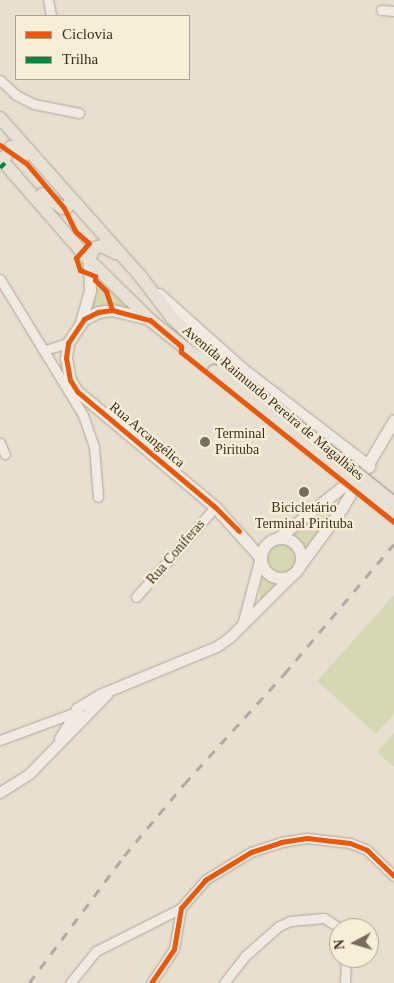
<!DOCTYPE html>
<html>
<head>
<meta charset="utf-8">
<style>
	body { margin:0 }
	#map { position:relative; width:394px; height:983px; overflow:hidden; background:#e7e0d1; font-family:"Times New Roman",serif }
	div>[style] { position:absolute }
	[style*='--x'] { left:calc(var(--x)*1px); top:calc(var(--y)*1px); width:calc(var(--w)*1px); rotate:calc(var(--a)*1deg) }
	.green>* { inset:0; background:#d6d7b3 }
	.round { border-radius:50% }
	.roads { filter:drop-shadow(0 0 1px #ada599) drop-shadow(0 0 1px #ada599) }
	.minor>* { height:9px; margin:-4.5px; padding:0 4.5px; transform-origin:4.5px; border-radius:4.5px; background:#efebe3 }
	.tertiary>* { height:10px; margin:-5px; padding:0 5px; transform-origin:5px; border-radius:5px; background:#efebe3 }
	.secondary>* { height:11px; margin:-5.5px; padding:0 5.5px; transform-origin:5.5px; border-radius:5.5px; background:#efebe3 }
	.secondary>.ring { margin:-5.5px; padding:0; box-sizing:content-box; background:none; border:11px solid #efebe3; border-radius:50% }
	.primary>* { height:12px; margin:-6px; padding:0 6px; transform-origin:6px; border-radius:6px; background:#e6e1d4 }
	.rail>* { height:2.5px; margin-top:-1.25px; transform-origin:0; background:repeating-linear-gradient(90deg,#afaaa2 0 9px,transparent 0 18px) }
	.bridges { filter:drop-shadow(0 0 1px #928b80) drop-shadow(0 0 1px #928b80) }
	.primary-bridge>* { height:12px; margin:-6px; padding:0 6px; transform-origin:6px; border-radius:6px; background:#e6e1d4 }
	.quiet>* { height:4px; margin-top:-2px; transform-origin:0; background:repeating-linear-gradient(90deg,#00873e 0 8px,transparent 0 12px) }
	.cycleway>* { height:5px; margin:-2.5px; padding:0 2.5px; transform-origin:2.5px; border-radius:2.5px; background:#e8590c }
	.dots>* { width:14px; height:14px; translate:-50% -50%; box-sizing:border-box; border:2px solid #f7eed8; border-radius:50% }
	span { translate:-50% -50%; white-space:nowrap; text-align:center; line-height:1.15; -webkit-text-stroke:4.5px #f7eed8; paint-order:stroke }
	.street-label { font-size:14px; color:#3d2e20 }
	.poi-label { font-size:14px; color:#3d2e20 }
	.left { translate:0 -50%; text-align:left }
	.legend { position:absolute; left:15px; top:15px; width:175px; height:65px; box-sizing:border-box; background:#f7eed8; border:1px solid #ada18e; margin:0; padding:6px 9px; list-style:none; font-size:15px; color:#3d2e20 }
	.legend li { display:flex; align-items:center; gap:10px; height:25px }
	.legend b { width:25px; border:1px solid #ada18e }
	.north { position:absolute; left:329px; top:918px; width:50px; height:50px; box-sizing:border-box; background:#f7eed8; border:1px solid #ada18e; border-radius:50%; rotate:264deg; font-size:14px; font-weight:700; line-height:20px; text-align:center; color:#3d2e20 }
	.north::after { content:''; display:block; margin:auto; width:18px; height:22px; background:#786c5e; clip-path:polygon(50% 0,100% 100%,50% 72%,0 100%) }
</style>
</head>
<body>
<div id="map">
	<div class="green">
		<div style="clip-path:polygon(93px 273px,139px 312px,89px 313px)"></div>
		<div style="clip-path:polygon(333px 512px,302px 556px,298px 544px,288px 534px,311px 518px)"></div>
		<div class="round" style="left:264px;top:542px;width:32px;height:32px"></div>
		<div style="clip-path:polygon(260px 567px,273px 579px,286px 579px,260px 600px)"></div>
		<div style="clip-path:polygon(394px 595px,394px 714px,376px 734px,317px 681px)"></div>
		<div style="clip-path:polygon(394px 733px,394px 767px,377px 752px)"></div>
	</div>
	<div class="roads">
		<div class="minor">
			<div style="--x:48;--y:0;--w:16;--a:79"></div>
			<div style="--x:381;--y:10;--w:13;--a:4"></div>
			<div style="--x:0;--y:80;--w:22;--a:43"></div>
			<div style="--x:16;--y:95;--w:20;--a:27"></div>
			<div style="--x:34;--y:104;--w:46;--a:11.3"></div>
			<div style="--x:0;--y:279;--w:159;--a:58.6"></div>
			<div style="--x:83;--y:415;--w:34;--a:71"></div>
			<div style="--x:94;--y:447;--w:50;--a:85.4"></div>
			<div style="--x:45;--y:350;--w:24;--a:-17"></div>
			<div style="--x:0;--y:443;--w:12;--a:66"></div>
			<div style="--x:136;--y:597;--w:120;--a:-48.7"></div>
			<div style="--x:0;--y:740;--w:81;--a:-20.2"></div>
			<div style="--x:70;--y:983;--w:41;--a:-50.9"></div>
			<div style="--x:96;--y:951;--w:95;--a:-26.8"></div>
			<div style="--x:151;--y:983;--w:41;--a:-55.9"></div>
			<div style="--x:174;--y:949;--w:42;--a:-80.3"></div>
			<div style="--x:181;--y:908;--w:37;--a:-49"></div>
			<div style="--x:205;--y:880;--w:54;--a:-31.3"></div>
			<div style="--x:251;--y:852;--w:32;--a:-18"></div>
			<div style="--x:281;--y:842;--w:26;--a:-9"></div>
			<div style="--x:307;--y:838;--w:43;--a:6.6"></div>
			<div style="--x:350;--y:843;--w:18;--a:22"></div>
			<div style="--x:367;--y:850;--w:37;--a:44"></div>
			<div style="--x:224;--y:983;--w:34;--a:-52"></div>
			<div style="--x:245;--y:956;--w:45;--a:-41.4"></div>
			<div style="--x:279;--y:926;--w:12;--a:-24"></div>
			<div style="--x:290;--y:921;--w:34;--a:-5"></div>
			<div style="--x:324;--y:918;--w:19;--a:32"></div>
			<div style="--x:345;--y:983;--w:25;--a:-88"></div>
		</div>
		<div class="tertiary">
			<div style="--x:243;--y:625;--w:66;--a:-75.1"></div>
			<div style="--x:84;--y:717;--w:7;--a:-164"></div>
			<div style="--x:77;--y:715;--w:6;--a:-90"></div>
			<div style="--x:77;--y:709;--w:27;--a:-31"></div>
			<div style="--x:100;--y:695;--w:126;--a:-22.3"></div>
			<div style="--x:217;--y:647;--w:16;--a:-35"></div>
			<div style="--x:230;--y:638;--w:92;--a:-45"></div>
			<div style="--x:60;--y:739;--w:31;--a:-58"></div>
			<div style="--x:0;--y:793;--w:34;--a:-32"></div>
			<div style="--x:29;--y:775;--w:112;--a:-45.7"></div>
		</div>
		<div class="secondary">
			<div style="--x:159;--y:294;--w:114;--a:41.8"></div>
			<div style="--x:244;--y:370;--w:158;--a:37.5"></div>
			<div style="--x:149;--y:319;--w:38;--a:-166"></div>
			<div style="--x:112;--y:310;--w:14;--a:172"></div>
			<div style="--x:98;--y:312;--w:16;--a:153"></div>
			<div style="--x:84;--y:319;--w:29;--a:124"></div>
			<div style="--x:68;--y:343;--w:15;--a:98"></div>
			<div style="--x:66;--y:358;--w:22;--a:80"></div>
			<div style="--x:70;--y:380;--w:13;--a:58"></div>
			<div style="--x:77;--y:391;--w:180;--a:40"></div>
			<div style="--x:215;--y:507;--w:67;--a:48"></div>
			<div style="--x:81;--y:322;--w:32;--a:-74"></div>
			<div style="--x:90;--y:291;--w:31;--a:-92"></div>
			<div class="ring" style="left:261px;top:538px;width:29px;height:29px"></div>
			<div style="--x:278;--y:538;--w:100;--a:-38.5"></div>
			<div style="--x:298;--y:568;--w:74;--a:-53.7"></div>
			<div style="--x:342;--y:508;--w:102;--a:-59.4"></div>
		</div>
		<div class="primary">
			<div style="--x:0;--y:118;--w:213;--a:48.4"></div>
			<div style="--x:141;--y:277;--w:53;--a:52.7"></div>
			<div style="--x:173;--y:319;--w:69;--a:43.2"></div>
			<div style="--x:0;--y:158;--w:135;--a:48.9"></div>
			<div style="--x:89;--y:260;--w:86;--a:44.5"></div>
			<div style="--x:150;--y:320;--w:82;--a:38.6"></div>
			<div style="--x:3;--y:161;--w:16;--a:-60"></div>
			<div style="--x:11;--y:147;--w:6;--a:0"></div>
			<div style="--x:17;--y:147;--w:12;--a:35"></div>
			<div style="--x:43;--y:194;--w:24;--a:36"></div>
			<div style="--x:62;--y:208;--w:5;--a:-11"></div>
			<div style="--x:67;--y:207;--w:7;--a:-56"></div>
			<div style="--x:89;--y:260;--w:13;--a:-67"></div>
			<div style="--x:94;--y:248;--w:8;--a:-14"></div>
			<div style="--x:102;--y:246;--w:15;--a:28"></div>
		</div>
	</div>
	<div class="rail">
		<div style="--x:29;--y:983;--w:159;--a:-53.2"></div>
		<div style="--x:124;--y:856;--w:94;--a:-50.2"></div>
		<div style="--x:184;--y:784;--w:149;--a:-47.7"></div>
		<div style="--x:284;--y:674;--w:170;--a:-49.8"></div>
	</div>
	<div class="bridges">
		<div class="primary-bridge">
			<div style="--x:223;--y:366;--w:219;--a:38.7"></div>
			<div style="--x:214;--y:371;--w:231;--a:38.9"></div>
		</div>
	</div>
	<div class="quiet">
		<div style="--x:0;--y:168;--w:7;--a:-45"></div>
	</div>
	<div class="cycleway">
		<div style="--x:0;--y:145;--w:33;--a:35"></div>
		<div style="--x:27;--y:164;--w:57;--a:49.9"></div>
		<div style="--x:64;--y:208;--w:25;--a:64"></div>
		<div style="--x:75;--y:231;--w:18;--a:41"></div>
		<div style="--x:89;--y:243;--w:20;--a:131"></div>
		<div style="--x:76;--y:258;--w:13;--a:72"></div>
		<div style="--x:80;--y:270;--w:16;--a:22"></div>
		<div style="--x:95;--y:276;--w:4;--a:90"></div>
		<div style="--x:95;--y:280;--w:16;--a:45"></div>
		<div style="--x:106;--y:291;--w:20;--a:72"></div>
		<div style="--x:239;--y:531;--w:34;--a:-135"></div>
		<div style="--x:215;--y:507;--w:180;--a:-140"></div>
		<div style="--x:77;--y:391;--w:13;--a:-122"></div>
		<div style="--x:70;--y:380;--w:22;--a:-100"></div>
		<div style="--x:66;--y:358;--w:15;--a:-82"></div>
		<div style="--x:68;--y:343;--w:29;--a:-56"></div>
		<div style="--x:84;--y:319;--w:16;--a:-27"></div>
		<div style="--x:98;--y:312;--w:14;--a:-8"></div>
		<div style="--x:112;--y:310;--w:39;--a:15"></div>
		<div style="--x:150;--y:320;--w:40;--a:40"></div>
		<div style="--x:181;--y:346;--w:6;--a:90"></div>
		<div style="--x:181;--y:352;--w:273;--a:38.6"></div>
		<div style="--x:151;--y:983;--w:41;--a:-55.9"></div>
		<div style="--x:174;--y:949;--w:42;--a:-80.3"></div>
		<div style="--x:181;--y:908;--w:37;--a:-49"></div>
		<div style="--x:205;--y:880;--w:54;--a:-31.3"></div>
		<div style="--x:251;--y:852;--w:32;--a:-18"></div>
		<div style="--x:281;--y:842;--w:26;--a:-9"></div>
		<div style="--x:307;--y:838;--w:43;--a:6.6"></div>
		<div style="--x:350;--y:843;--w:18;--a:22"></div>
		<div style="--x:367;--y:850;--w:37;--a:44"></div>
	</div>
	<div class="dots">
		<div style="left:205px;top:442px;background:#786c5e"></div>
		<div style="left:304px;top:492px;background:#786c5e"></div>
	</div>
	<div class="street-label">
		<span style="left:273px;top:403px;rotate:40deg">Avenida Raimundo Pereira de Magalhães</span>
		<span style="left:147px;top:435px;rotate:40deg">Rua Arcangélica</span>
		<span style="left:176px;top:552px;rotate:-49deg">Rua Coníferas</span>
	</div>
	<div class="poi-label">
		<span class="left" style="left:215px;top:442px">Terminal<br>Pirituba</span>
		<span style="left:304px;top:516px">Bicicletário<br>Terminal Pirituba</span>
	</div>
	<ul class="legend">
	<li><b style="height:6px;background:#e8590c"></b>Ciclovia</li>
	<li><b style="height:6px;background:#00873e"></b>Trilha</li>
	</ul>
	<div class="north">N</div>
</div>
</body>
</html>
